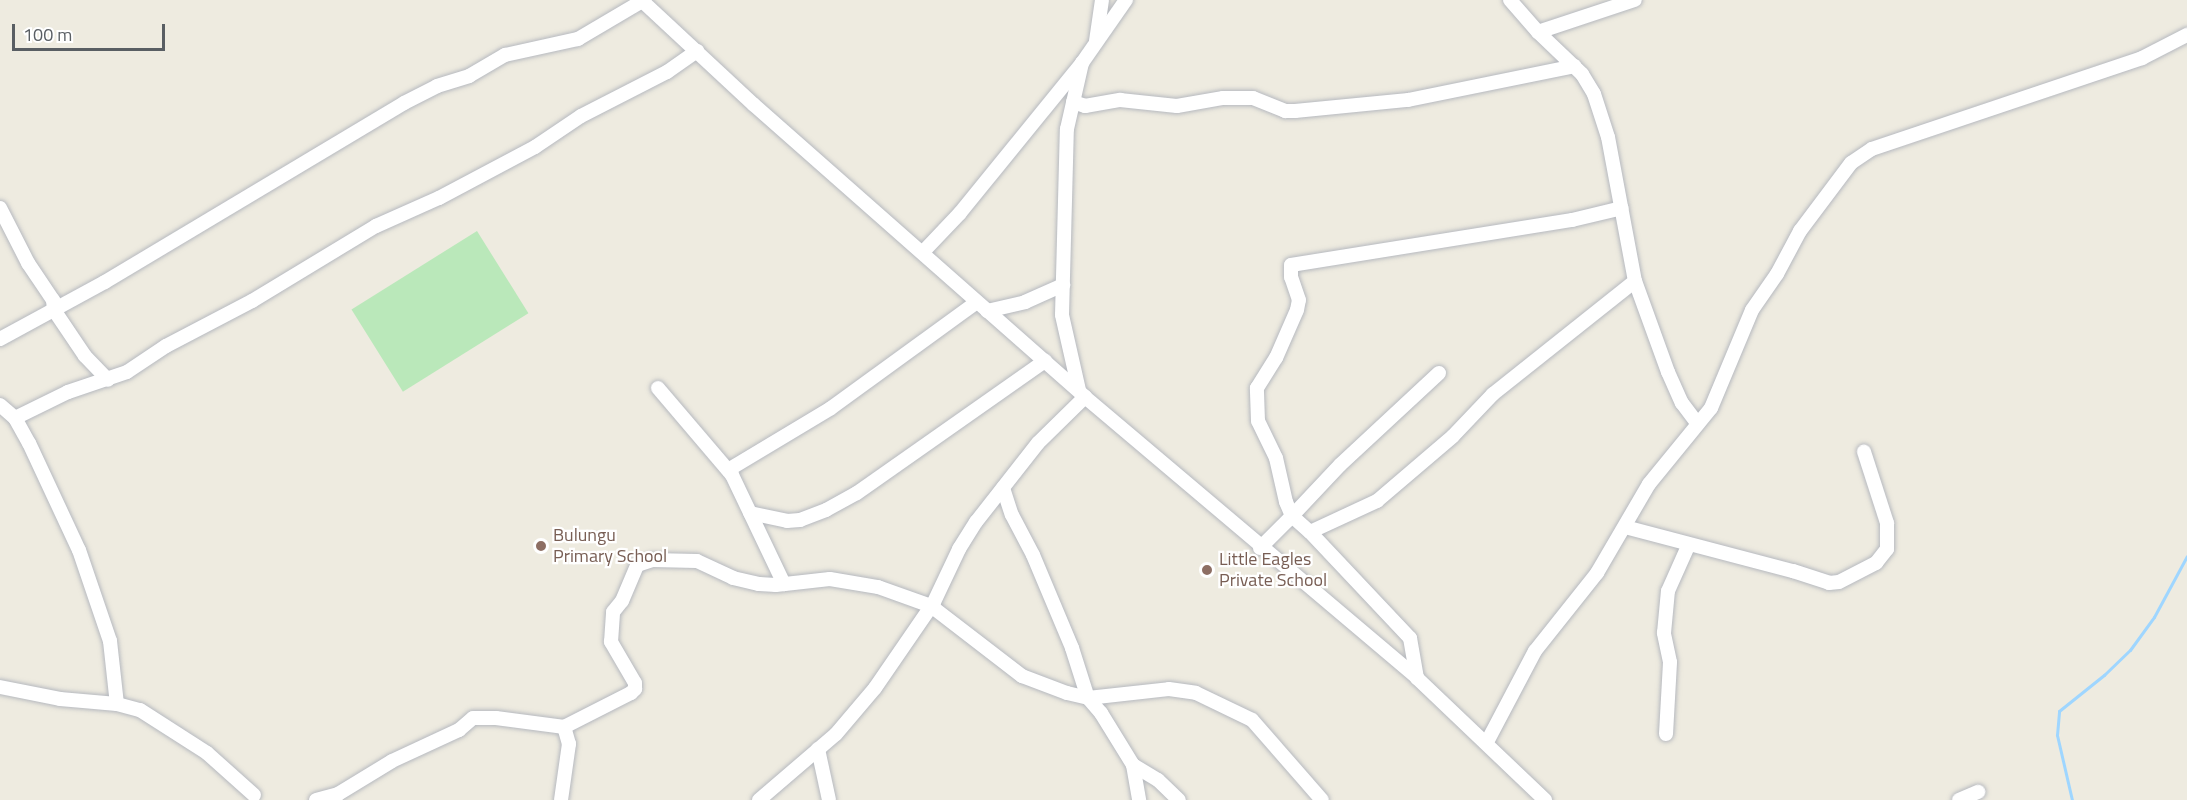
<!DOCTYPE html>
<html>
<head>
<meta charset="utf-8">
<style>
	body { margin:0 }
	#map { position:relative; width:2187px; height:800px; overflow:hidden; background:#eeebe0; font-family:"Titillium Web",sans-serif }
	div>[style] { position:absolute }
	[style*='--x'] { left:calc(var(--x)*1px); top:calc(var(--y)*1px); width:calc(var(--w)*1px); rotate:calc(var(--a)*1deg) }
	.green>* { inset:0; background:#bae8ba; transform-origin:0 0 }
	.stream>* { height:3px; margin:-1.5px; padding:0 1.5px; transform-origin:1.5px; border-radius:1.5px; background:#9fd6ff }
	.roads { filter:drop-shadow(0 0 2px #b6b9bf) drop-shadow(0 0 2px #b6b9bf) }
	.minor>* { height:14px; margin:-7px; padding:0 7px; transform-origin:7px; border-radius:7px; background:#fff }
	.dots>* { width:16px; height:16px; translate:-50% -50%; box-sizing:border-box; border:3px solid #fff; border-radius:50% }
	span { translate:-50% -50%; white-space:nowrap; text-align:center; line-height:1.15; -webkit-text-stroke:4.5px #fff; paint-order:stroke }
	.education-label { font-size:18px; color:#785e54 }
	.left { translate:0 -50%; text-align:left }
	.scale { position:absolute; left:12px; top:24px; width:153px; height:27px; box-sizing:border-box; border:3px solid #595e63; border-top:0; padding-left:8px; font-size:18px; line-height:21px; white-space:nowrap; color:#595e63; -webkit-text-stroke:4px #fff; paint-order:stroke }
</style>
</head>
<body>
<div id="map">
	<div class="green">
		<div style="left:477px;top:231px;width:97px;height:148px;rotate:58deg"></div>
	</div>
	<div class="stream">
		<div style="--x:2072;--y:800;--w:67;--a:-103"></div>
		<div style="--x:2057;--y:735;--w:24;--a:-85"></div>
		<div style="--x:2059;--y:711;--w:58;--a:-38.7"></div>
		<div style="--x:2104;--y:675;--w:36;--a:-44"></div>
		<div style="--x:2130;--y:650;--w:41;--a:-54"></div>
		<div style="--x:2154;--y:617;--w:69;--a:-61.6"></div>
	</div>
	<div class="roads">
		<div class="minor">
			<div style="--x:641;--y:0;--w:153;--a:42.9"></div>
			<div style="--x:753;--y:104;--w:443;--a:41.4"></div>
			<div style="--x:1085;--y:397;--w:435;--a:40.2"></div>
			<div style="--x:1417;--y:678;--w:177;--a:43.6"></div>
			<div style="--x:1510;--y:0;--w:43;--a:48.8"></div>
			<div style="--x:1538;--y:32;--w:61;--a:43.7"></div>
			<div style="--x:1582;--y:74;--w:23;--a:59"></div>
			<div style="--x:1594;--y:94;--w:45;--a:72"></div>
			<div style="--x:1608;--y:137;--w:147;--a:79.4"></div>
			<div style="--x:1635;--y:281;--w:97;--a:70.1"></div>
			<div style="--x:1668;--y:372;--w:34;--a:66"></div>
			<div style="--x:1682;--y:403;--w:25;--a:53"></div>
			<div style="--x:1538;--y:32;--w:102;--a:-18.3"></div>
			<div style="--x:1096;--y:41;--w:41;--a:-81.7"></div>
			<div style="--x:1073;--y:102;--w:13;--a:18"></div>
			<div style="--x:1085;--y:106;--w:36;--a:-10"></div>
			<div style="--x:1120;--y:100;--w:57;--a:6"></div>
			<div style="--x:1177;--y:106;--w:47;--a:-9.9"></div>
			<div style="--x:1223;--y:98;--w:30;--a:0"></div>
			<div style="--x:1253;--y:98;--w:35;--a:22"></div>
			<div style="--x:1285;--y:111;--w:10;--a:0"></div>
			<div style="--x:1295;--y:111;--w:114;--a:-5.6"></div>
			<div style="--x:1408;--y:100;--w:170;--a:-11.5"></div>
			<div style="--x:0;--y:208;--w:62;--a:63"></div>
			<div style="--x:28;--y:263;--w:45;--a:56"></div>
			<div style="--x:53;--y:300;--w:10;--a:84"></div>
			<div style="--x:54;--y:310;--w:55;--a:56"></div>
			<div style="--x:85;--y:356;--w:33;--a:46"></div>
			<div style="--x:923;--y:252;--w:54;--a:-46.5"></div>
			<div style="--x:960;--y:213;--w:193;--a:-50.9"></div>
			<div style="--x:1082;--y:63;--w:77;--a:-55.1"></div>
			<div style="--x:987;--y:311;--w:39;--a:-13"></div>
			<div style="--x:1025;--y:302;--w:42;--a:-24.1"></div>
			<div style="--x:0;--y:339;--w:119;--a:-28.5"></div>
			<div style="--x:105;--y:282;--w:348;--a:-30.9"></div>
			<div style="--x:404;--y:103;--w:37;--a:-27"></div>
			<div style="--x:437;--y:86;--w:34;--a:-17"></div>
			<div style="--x:469;--y:76;--w:42;--a:-30.3"></div>
			<div style="--x:505;--y:55;--w:75;--a:-12.4"></div>
			<div style="--x:578;--y:39;--w:77;--a:-30.6"></div>
			<div style="--x:1439;--y:373;--w:135;--a:137.1"></div>
			<div style="--x:1340;--y:465;--w:70;--a:133.3"></div>
			<div style="--x:1292;--y:516;--w:15;--a:-113"></div>
			<div style="--x:1286;--y:502;--w:45;--a:-102.8"></div>
			<div style="--x:1276;--y:458;--w:41;--a:-115.9"></div>
			<div style="--x:1258;--y:421;--w:33;--a:-92"></div>
			<div style="--x:1257;--y:388;--w:36;--a:-58"></div>
			<div style="--x:1276;--y:358;--w:52;--a:-66.4"></div>
			<div style="--x:1297;--y:310;--w:10;--a:-79"></div>
			<div style="--x:1299;--y:300;--w:24;--a:-109"></div>
			<div style="--x:1291;--y:277;--w:12;--a:-90"></div>
			<div style="--x:1291;--y:265;--w:285;--a:-9.1"></div>
			<div style="--x:1572;--y:220;--w:51;--a:-13.5"></div>
			<div style="--x:658;--y:388;--w:114;--a:49.6"></div>
			<div style="--x:732;--y:475;--w:121;--a:64.5"></div>
			<div style="--x:1079;--y:390;--w:77;--a:-102.8"></div>
			<div style="--x:1062;--y:315;--w:186;--a:-88.5"></div>
			<div style="--x:1067;--y:129;--w:68;--a:-77.2"></div>
			<div style="--x:0;--y:405;--w:20;--a:41"></div>
			<div style="--x:15;--y:418;--w:29;--a:61"></div>
			<div style="--x:29;--y:443;--w:118;--a:65"></div>
			<div style="--x:79;--y:550;--w:96;--a:71.2"></div>
			<div style="--x:110;--y:641;--w:63;--a:83.7"></div>
			<div style="--x:15;--y:418;--w:59;--a:-26.1"></div>
			<div style="--x:68;--y:392;--w:62;--a:-18.7"></div>
			<div style="--x:127;--y:372;--w:47;--a:-33.7"></div>
			<div style="--x:166;--y:346;--w:97;--a:-27.6"></div>
			<div style="--x:252;--y:301;--w:145;--a:-31.2"></div>
			<div style="--x:376;--y:226;--w:69;--a:-24"></div>
			<div style="--x:439;--y:198;--w:109;--a:-28"></div>
			<div style="--x:535;--y:147;--w:55;--a:-34"></div>
			<div style="--x:581;--y:116;--w:97;--a:-27.1"></div>
			<div style="--x:667;--y:72;--w:37;--a:-35"></div>
			<div style="--x:728;--y:470;--w:120;--a:-31"></div>
			<div style="--x:831;--y:408;--w:180;--a:-36"></div>
			<div style="--x:1003;--y:488;--w:28;--a:72"></div>
			<div style="--x:1012;--y:515;--w:45;--a:62.3"></div>
			<div style="--x:1033;--y:555;--w:101;--a:67.2"></div>
			<div style="--x:1072;--y:648;--w:52;--a:72.3"></div>
			<div style="--x:1088;--y:698;--w:20;--a:49"></div>
			<div style="--x:1101;--y:713;--w:61;--a:58.4"></div>
			<div style="--x:1133;--y:765;--w:36;--a:80"></div>
			<div style="--x:750;--y:513;--w:38;--a:12"></div>
			<div style="--x:787;--y:521;--w:13;--a:-4"></div>
			<div style="--x:800;--y:520;--w:28;--a:-21"></div>
			<div style="--x:826;--y:510;--w:35;--a:-29"></div>
			<div style="--x:857;--y:493;--w:230;--a:-35.1"></div>
			<div style="--x:1625;--y:527;--w:174;--a:14.7"></div>
			<div style="--x:1793;--y:571;--w:38;--a:18"></div>
			<div style="--x:1829;--y:583;--w:10;--a:-6"></div>
			<div style="--x:1839;--y:582;--w:42;--a:-27.2"></div>
			<div style="--x:1876;--y:563;--w:18;--a:-52"></div>
			<div style="--x:1887;--y:549;--w:26;--a:-90"></div>
			<div style="--x:1887;--y:523;--w:75;--a:-107.9"></div>
			<div style="--x:1310;--y:532;--w:146;--a:46.7"></div>
			<div style="--x:1410;--y:638;--w:41;--a:80.1"></div>
			<div style="--x:1260;--y:548;--w:45;--a:-45"></div>
			<div style="--x:1292;--y:516;--w:24;--a:42"></div>
			<div style="--x:1310;--y:532;--w:74;--a:-24.8"></div>
			<div style="--x:1377;--y:501;--w:100;--a:-40.5"></div>
			<div style="--x:1453;--y:436;--w:58;--a:-46.4"></div>
			<div style="--x:1493;--y:394;--w:181;--a:-38.5"></div>
			<div style="--x:0;--y:687;--w:61;--a:11.3"></div>
			<div style="--x:60;--y:699;--w:57;--a:5"></div>
			<div style="--x:117;--y:704;--w:24;--a:15"></div>
			<div style="--x:140;--y:710;--w:80;--a:32.7"></div>
			<div style="--x:207;--y:753;--w:63;--a:41.8"></div>
			<div style="--x:1666;--y:734;--w:72;--a:-86.8"></div>
			<div style="--x:1670;--y:662;--w:30;--a:-102"></div>
			<div style="--x:1664;--y:633;--w:42;--a:-84.6"></div>
			<div style="--x:1668;--y:591;--w:51;--a:-65.9"></div>
			<div style="--x:1487;--y:742;--w:103;--a:-62.2"></div>
			<div style="--x:1535;--y:651;--w:100;--a:-51.5"></div>
			<div style="--x:1597;--y:573;--w:103;--a:-59.7"></div>
			<div style="--x:1649;--y:484;--w:98;--a:-50.8"></div>
			<div style="--x:1711;--y:408;--w:106;--a:-67.3"></div>
			<div style="--x:1752;--y:310;--w:44;--a:-55.2"></div>
			<div style="--x:1777;--y:274;--w:49;--a:-61.9"></div>
			<div style="--x:1800;--y:231;--w:85;--a:-53.1"></div>
			<div style="--x:1851;--y:163;--w:25;--a:-34"></div>
			<div style="--x:1872;--y:149;--w:285;--a:-18.6"></div>
			<div style="--x:2142;--y:58;--w:51;--a:-27.1"></div>
			<div style="--x:818;--y:749;--w:52;--a:77.8"></div>
			<div style="--x:1133;--y:765;--w:29;--a:31"></div>
			<div style="--x:1158;--y:780;--w:29;--a:44"></div>
			<div style="--x:316;--y:800;--w:23;--a:-15"></div>
			<div style="--x:338;--y:794;--w:63;--a:-31.4"></div>
			<div style="--x:392;--y:761;--w:74;--a:-24.8"></div>
			<div style="--x:459;--y:730;--w:18;--a:-41"></div>
			<div style="--x:473;--y:718;--w:23;--a:0"></div>
			<div style="--x:496;--y:718;--w:69;--a:7.5"></div>
			<div style="--x:564;--y:727;--w:75;--a:-26.9"></div>
			<div style="--x:631;--y:693;--w:6;--a:-45"></div>
			<div style="--x:635;--y:689;--w:6;--a:-90"></div>
			<div style="--x:635;--y:683;--w:48;--a:-120.3"></div>
			<div style="--x:611;--y:642;--w:30;--a:-86"></div>
			<div style="--x:613;--y:612;--w:14;--a:-51"></div>
			<div style="--x:622;--y:601;--w:39;--a:-67"></div>
			<div style="--x:637;--y:565;--w:16;--a:-18"></div>
			<div style="--x:652;--y:560;--w:45;--a:1.3"></div>
			<div style="--x:697;--y:561;--w:40;--a:25"></div>
			<div style="--x:733;--y:578;--w:27;--a:13"></div>
			<div style="--x:759;--y:584;--w:17;--a:3"></div>
			<div style="--x:776;--y:585;--w:54;--a:-6.3"></div>
			<div style="--x:830;--y:579;--w:49;--a:9.5"></div>
			<div style="--x:878;--y:587;--w:56;--a:19.7"></div>
			<div style="--x:931;--y:606;--w:115;--a:37.6"></div>
			<div style="--x:1022;--y:676;--w:48;--a:20.7"></div>
			<div style="--x:1067;--y:693;--w:22;--a:13"></div>
			<div style="--x:1088;--y:698;--w:81;--a:-6.3"></div>
			<div style="--x:1169;--y:689;--w:27;--a:8"></div>
			<div style="--x:1196;--y:693;--w:62;--a:25.7"></div>
			<div style="--x:1252;--y:720;--w:106;--a:48.8"></div>
			<div style="--x:561;--y:800;--w:57;--a:-81.9"></div>
			<div style="--x:569;--y:744;--w:18;--a:-106"></div>
			<div style="--x:759;--y:800;--w:101;--a:-40.6"></div>
			<div style="--x:836;--y:734;--w:60;--a:-49.7"></div>
			<div style="--x:875;--y:688;--w:104;--a:-55.5"></div>
			<div style="--x:934;--y:602;--w:59;--a:-64.7"></div>
			<div style="--x:959;--y:549;--w:32;--a:-58"></div>
			<div style="--x:976;--y:522;--w:100;--a:-51.9"></div>
			<div style="--x:1038;--y:443;--w:66;--a:-44.4"></div>
			<div style="--x:1959;--y:800;--w:21;--a:-23"></div>
		</div>
	</div>
	<div class="dots">
		<div style="left:541px;top:546px;background:#8d6e63"></div>
		<div style="left:1207px;top:570px;background:#8d6e63"></div>
	</div>
	<div class="education-label">
		<span class="left" style="left:553px;top:546px">Bulungu<br>Primary School</span>
		<span class="left" style="left:1219px;top:570px">Little Eagles<br>Private School</span>
	</div>
	<div class="scale">100 m</div>
</div>
</body>
</html>
